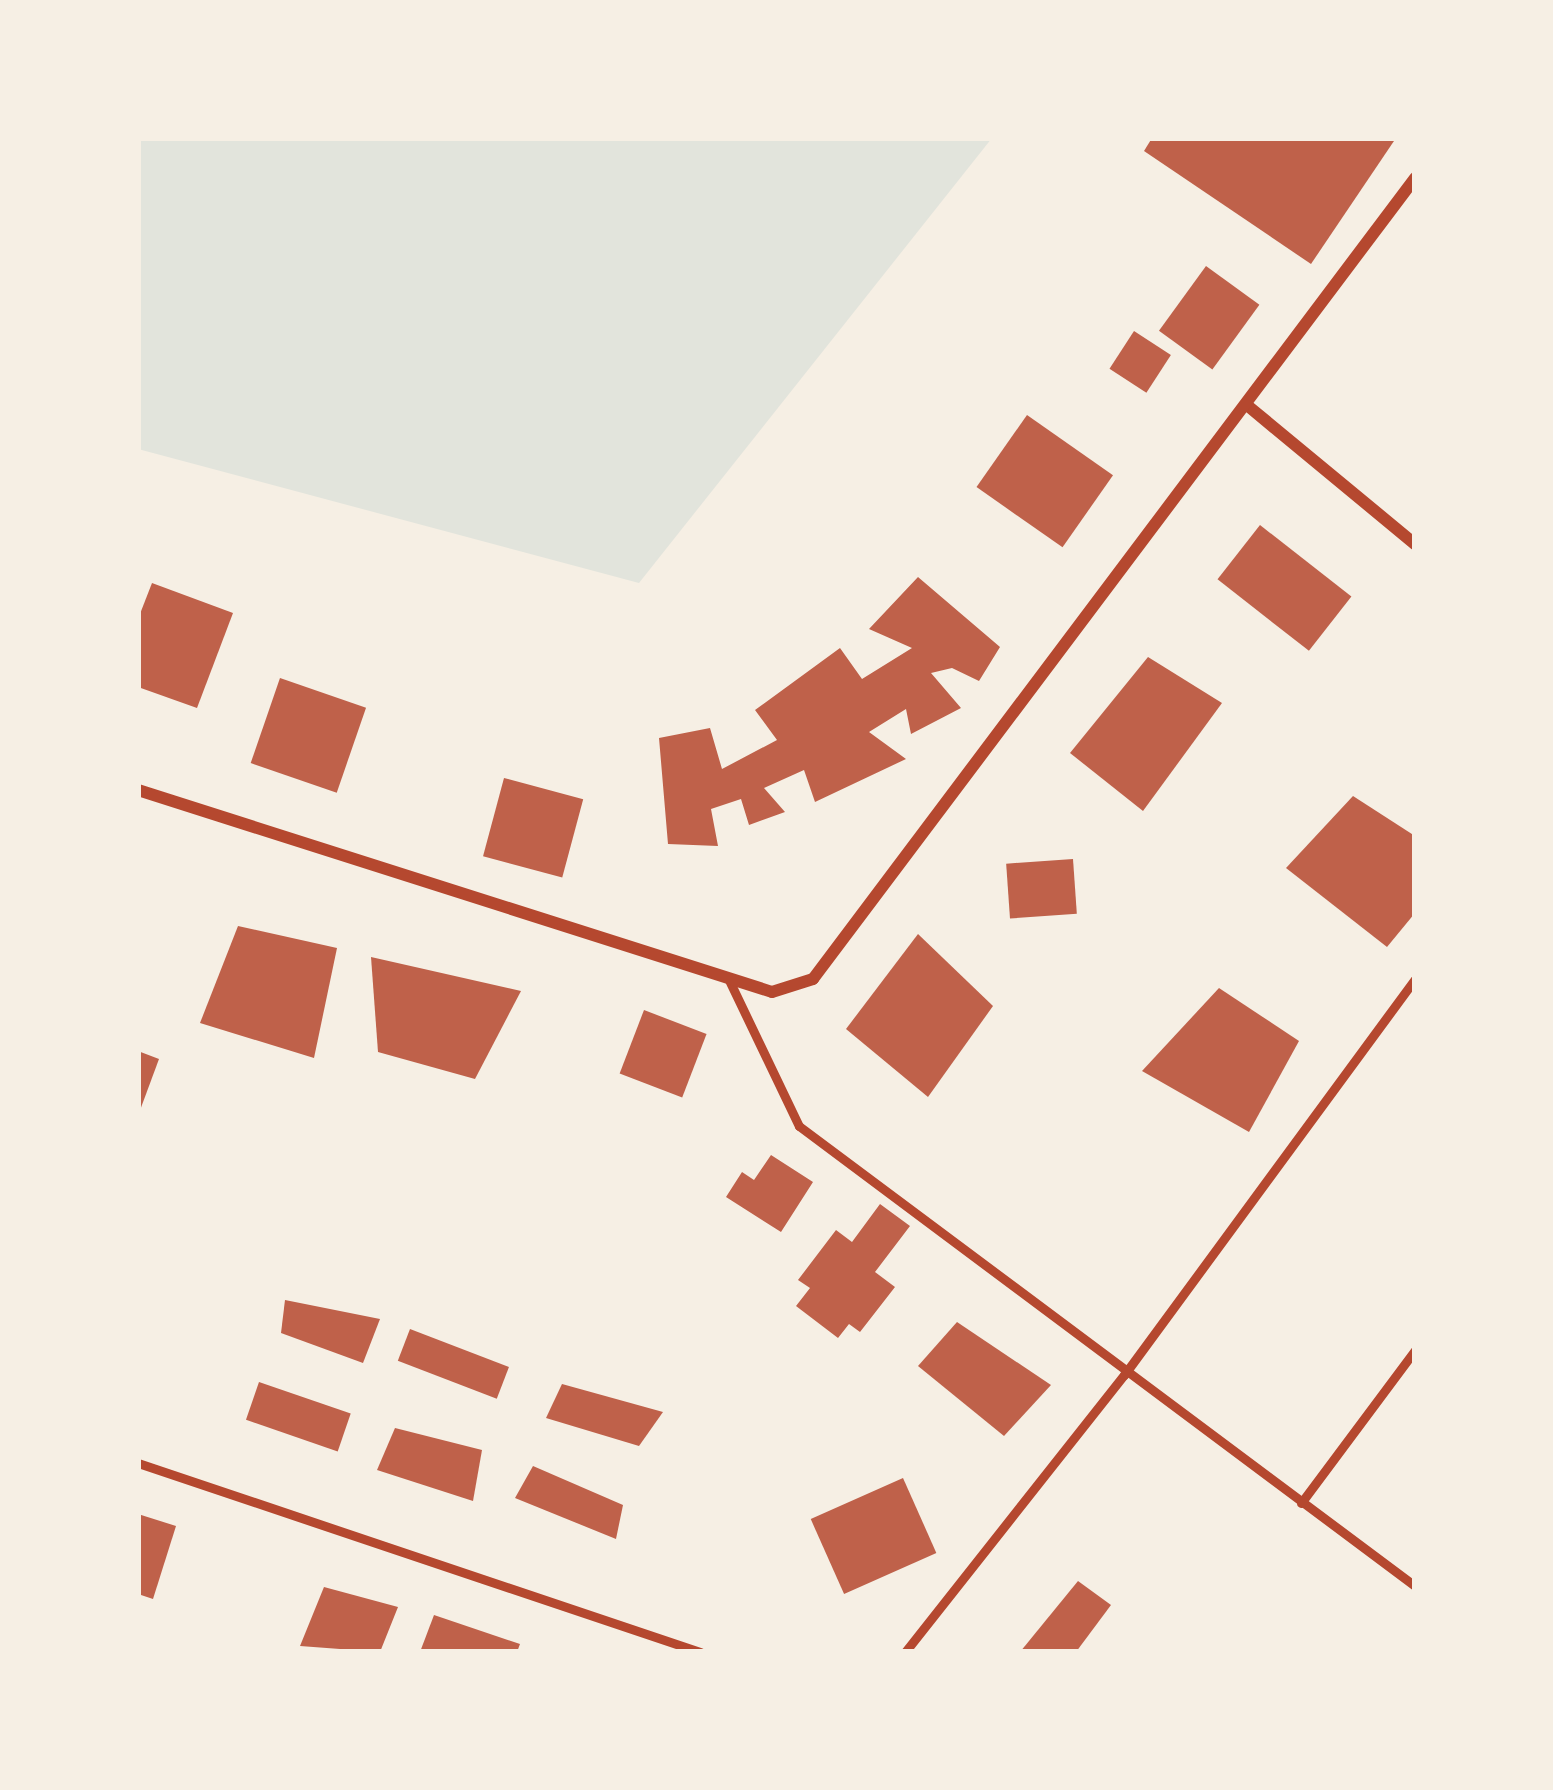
<!DOCTYPE html>
<html>
<head>
<meta charset="utf-8">
<style>
	body { margin:0 }
	#map { position:relative; width:1553px; height:1790px; overflow:hidden; background:#f6efe4; font-family:Roboto,sans-serif }
	div>[style] { position:absolute }
	[style*='--x'] { left:calc(var(--x)*1px); top:calc(var(--y)*1px); width:calc(var(--w)*1px); rotate:calc(var(--a)*1deg) }
	.green>* { inset:0; background:#e2e4dc }
	.building>* { inset:0; background:#bf614a; transform-origin:0 0 }
	.service>* { height:9px; margin:-4.5px; padding:0 4.5px; transform-origin:4.5px; border-radius:4.5px; background:#b5482f }
	.minor>* { height:12px; margin:-6px; padding:0 6px; transform-origin:6px; border-radius:6px; background:#b5482f }
	span { translate:-50% -50%; white-space:nowrap; text-align:center; line-height:1.15; -webkit-text-stroke:9px #f6efe4; paint-order:stroke }
	.frame { position:absolute; inset:0; border:141px solid #f6efe4; pointer-events:none }
</style>
</head>
<body>
<div id="map">
	<div class="green">
		<div style="clip-path:polygon(138px 138px,992px 138px,639px 583px,138px 449px)"></div>
	</div>
	<div class="building">
		<div style="clip-path:polygon(1152px 138px,1396px 138px,1311px 264px,1144px 151px)"></div>
		<div style="left:1206px;top:266px;width:66px;height:80px;rotate:36deg"></div>
		<div style="left:1134px;top:331px;width:44px;height:45px;rotate:33deg"></div>
		<div style="left:1027px;top:415px;width:105px;height:88px;rotate:35deg"></div>
		<div style="left:1260px;top:525px;width:116px;height:69px;rotate:38deg"></div>
		<div style="clip-path:polygon(918px 577px,1000px 647px,979px 681px,952px 668px,931px 673px,961px 708px,911px 734px,906px 709px,869px 732px,906px 759px,815px 802px,804px 770px,764px 788px,785px 812px,749px 825px,741px 799px,711px 809px,718px 846px,668px 844px,659px 738px,710px 728px,722px 769px,777px 740px,755px 710px,840px 648px,862px 679px,912px 648px,869px 629px)"></div>
		<div style="clip-path:polygon(152px 583px,233px 613px,197px 708px,138px 687px,138px 619px)"></div>
		<div style="clip-path:polygon(1148px 657px,1222px 703px,1143px 811px,1070px 753px)"></div>
		<div style="left:280px;top:678px;width:91px;height:90px;rotate:19deg"></div>
		<div style="left:504px;top:778px;width:82px;height:81px;rotate:15deg"></div>
		<div style="clip-path:polygon(1353px 796px,1415px 836px,1415px 913px,1387px 947px,1286px 868px)"></div>
		<div style="left:1073px;top:859px;width:55px;height:67px;rotate:86deg"></div>
		<div style="clip-path:polygon(238px 926px,337px 948px,314px 1058px,200px 1023px)"></div>
		<div style="clip-path:polygon(918px 934px,993px 1006px,928px 1097px,846px 1029px)"></div>
		<div style="clip-path:polygon(371px 957px,521px 991px,475px 1079px,378px 1052px)"></div>
		<div style="clip-path:polygon(1219px 988px,1299px 1041px,1249px 1132px,1142px 1071px)"></div>
		<div style="left:644px;top:1010px;width:67px;height:68px;rotate:21deg"></div>
		<div style="clip-path:polygon(138px 1051px,159px 1059px,139px 1113px,138px 1113px)"></div>
		<div style="clip-path:polygon(771px 1155px,813px 1182px,781px 1232px,726px 1197px,742px 1172px,754px 1180px)"></div>
		<div style="clip-path:polygon(880px 1204px,910px 1226px,875px 1272px,895px 1287px,860px 1332px,849px 1324px,838px 1338px,796px 1306px,810px 1288px,798px 1280px,836px 1230px,852px 1242px)"></div>
		<div style="clip-path:polygon(285px 1300px,380px 1319px,363px 1363px,281px 1333px)"></div>
		<div style="clip-path:polygon(957px 1322px,1051px 1385px,1004px 1436px,918px 1366px)"></div>
		<div style="left:410px;top:1329px;width:106px;height:34px;rotate:21deg"></div>
		<div style="left:259px;top:1382px;width:97px;height:40px;rotate:19deg"></div>
		<div style="clip-path:polygon(562px 1384px,663px 1412px,639px 1446px,546px 1418px)"></div>
		<div style="clip-path:polygon(395px 1428px,482px 1450px,473px 1501px,377px 1470px)"></div>
		<div style="clip-path:polygon(533px 1466px,623px 1505px,616px 1539px,515px 1498px)"></div>
		<div style="left:903px;top:1478px;width:82px;height:101px;rotate:66deg"></div>
		<div style="clip-path:polygon(138px 1514px,176px 1526px,153px 1599px,138px 1594px)"></div>
		<div style="clip-path:polygon(1078px 1581px,1111px 1605px,1076px 1652px,1020px 1652px)"></div>
		<div style="clip-path:polygon(324px 1587px,398px 1607px,380px 1652px,300px 1646px)"></div>
		<div style="clip-path:polygon(434px 1615px,520px 1644px,517px 1652px,420px 1652px)"></div>
	</div>
	<div class="service">
		<div style="--x:728;--y:978;--w:164;--a:64.4"></div>
		<div style="--x:799;--y:1126;--w:769;--a:36.75"></div>
		<div style="--x:138;--y:1463;--w:593;--a:18.59"></div>
		<div style="--x:1301;--y:1503;--w:191;--a:-53.3"></div>
		<div style="--x:905;--y:1652;--w:353;--a:-51.7"></div>
		<div style="--x:1124;--y:1375;--w:491;--a:-53.7"></div>
	</div>
	<div class="minor">
		<div style="--x:1248;--y:406;--w:217;--a:39.6"></div>
		<div style="--x:138;--y:790;--w:665;--a:17.67"></div>
		<div style="--x:772;--y:992;--w:43;--a:-17.6"></div>
		<div style="--x:813;--y:979;--w:1002;--a:-53.07"></div>
	</div>
	<div class="frame"></div>
</div>
</body>
</html>
